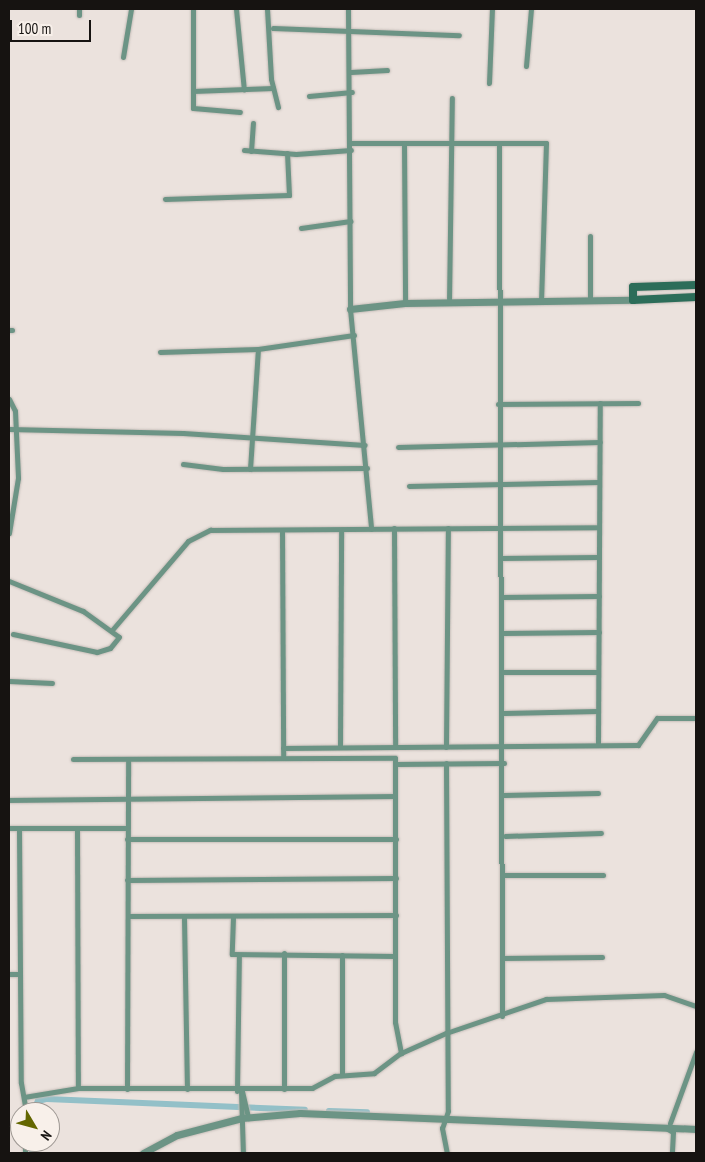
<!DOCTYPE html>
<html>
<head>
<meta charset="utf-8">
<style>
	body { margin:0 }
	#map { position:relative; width:705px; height:1162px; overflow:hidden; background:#ebe2dd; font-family:"PT Sans Narrow",sans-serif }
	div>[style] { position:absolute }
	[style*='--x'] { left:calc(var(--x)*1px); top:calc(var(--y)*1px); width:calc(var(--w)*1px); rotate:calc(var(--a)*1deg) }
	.canal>* { height:5.5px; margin:-2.75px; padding:0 2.75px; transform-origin:2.75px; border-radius:2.75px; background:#93c0c8 }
	.roads { filter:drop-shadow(0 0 1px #c5bdb8) drop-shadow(0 0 1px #c5bdb8) }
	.minor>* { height:5px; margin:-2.5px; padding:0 2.5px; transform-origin:2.5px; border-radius:2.5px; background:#6c9485 }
	.tertiary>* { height:7px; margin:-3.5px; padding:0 3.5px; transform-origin:3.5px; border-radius:3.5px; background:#6c9485 }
	.secondary>* { height:8px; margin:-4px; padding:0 4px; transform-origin:4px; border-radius:4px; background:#2c6d59 }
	span { translate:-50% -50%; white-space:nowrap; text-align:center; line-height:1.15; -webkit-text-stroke:4px #f8f0ea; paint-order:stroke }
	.frame { position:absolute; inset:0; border:10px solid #161311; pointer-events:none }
	.north { position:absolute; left:10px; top:1102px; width:50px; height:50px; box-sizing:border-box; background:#f8f0ea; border:1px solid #9e9893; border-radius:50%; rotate:127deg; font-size:14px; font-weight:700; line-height:20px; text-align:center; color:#161311 }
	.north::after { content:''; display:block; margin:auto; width:18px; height:22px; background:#636600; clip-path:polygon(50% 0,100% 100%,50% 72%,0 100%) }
	.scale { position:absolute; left:10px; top:20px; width:81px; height:22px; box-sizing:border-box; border:2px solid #161311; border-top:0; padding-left:6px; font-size:15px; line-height:18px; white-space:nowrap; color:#161311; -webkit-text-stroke:4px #f8f0ea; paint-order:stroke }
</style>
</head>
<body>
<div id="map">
	<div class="canal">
		<div style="--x:329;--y:1111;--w:38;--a:2"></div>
		<div style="--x:33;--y:1112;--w:12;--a:-66"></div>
		<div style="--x:38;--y:1101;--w:9;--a:-13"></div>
		<div style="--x:47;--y:1099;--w:258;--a:2.4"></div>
		<div style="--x:32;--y:1153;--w:11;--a:-80"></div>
	</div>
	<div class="roads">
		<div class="minor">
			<div style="--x:193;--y:9;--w:99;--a:90"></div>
			<div style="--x:193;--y:108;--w:47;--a:4.9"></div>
			<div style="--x:236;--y:9;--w:81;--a:84.4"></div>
			<div style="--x:267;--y:9;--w:70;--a:86.7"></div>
			<div style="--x:271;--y:79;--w:29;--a:76"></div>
			<div style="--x:348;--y:9;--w:300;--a:89.6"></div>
			<div style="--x:350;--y:309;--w:221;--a:84.5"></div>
			<div style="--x:79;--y:15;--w:6;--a:-90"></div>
			<div style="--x:273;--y:28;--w:186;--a:2.2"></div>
			<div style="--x:123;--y:57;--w:49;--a:-80.5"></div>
			<div style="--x:526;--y:66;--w:57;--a:-85"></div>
			<div style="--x:351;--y:72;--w:36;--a:-3"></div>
			<div style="--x:489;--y:83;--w:74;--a:-87.7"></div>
			<div style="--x:193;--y:91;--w:80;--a:-2.1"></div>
			<div style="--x:309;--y:96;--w:43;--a:-5.3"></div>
			<div style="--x:351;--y:143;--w:195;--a:0"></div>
			<div style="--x:546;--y:143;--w:156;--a:91.8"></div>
			<div style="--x:404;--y:143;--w:160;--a:89.6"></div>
			<div style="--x:499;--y:143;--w:873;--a:89.8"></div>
			<div style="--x:244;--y:150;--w:52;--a:4.4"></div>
			<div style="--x:296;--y:154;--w:55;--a:-4.2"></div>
			<div style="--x:251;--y:151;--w:28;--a:-86"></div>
			<div style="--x:165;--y:199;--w:124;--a:-1.8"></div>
			<div style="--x:289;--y:195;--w:42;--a:-92.7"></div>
			<div style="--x:301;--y:228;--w:50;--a:-8"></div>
			<div style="--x:590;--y:236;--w:63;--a:90"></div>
			<div style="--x:449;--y:303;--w:205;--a:-89.2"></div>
			<div style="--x:9;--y:330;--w:3;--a:0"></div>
			<div style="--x:160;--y:352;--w:98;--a:-1.8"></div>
			<div style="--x:258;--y:349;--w:97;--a:-8.3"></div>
			<div style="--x:9;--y:399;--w:13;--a:63"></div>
			<div style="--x:15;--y:411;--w:67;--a:87.4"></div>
			<div style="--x:18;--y:478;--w:56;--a:99.3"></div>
			<div style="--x:498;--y:404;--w:140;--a:-0.4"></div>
			<div style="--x:9;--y:429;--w:174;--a:1.3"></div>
			<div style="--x:183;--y:433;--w:182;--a:3.8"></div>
			<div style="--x:398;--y:447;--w:202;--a:-1.4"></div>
			<div style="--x:183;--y:464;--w:40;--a:7.1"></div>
			<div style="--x:223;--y:469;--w:144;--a:-0.4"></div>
			<div style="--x:250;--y:469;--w:120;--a:-86.2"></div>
			<div style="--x:409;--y:486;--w:190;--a:-1.2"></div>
			<div style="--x:394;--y:528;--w:219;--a:89.7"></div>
			<div style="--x:282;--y:530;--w:228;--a:89.7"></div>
			<div style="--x:501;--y:558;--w:98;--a:-0.6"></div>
			<div style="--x:9;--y:581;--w:80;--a:22.1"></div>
			<div style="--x:83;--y:611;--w:44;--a:35.8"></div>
			<div style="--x:119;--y:637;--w:14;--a:129"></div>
			<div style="--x:110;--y:648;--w:14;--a:163"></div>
			<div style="--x:97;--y:652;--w:86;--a:-167.9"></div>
			<div style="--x:502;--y:597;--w:97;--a:-0.6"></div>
			<div style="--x:112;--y:630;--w:117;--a:-49.5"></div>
			<div style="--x:188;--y:541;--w:25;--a:-27"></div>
			<div style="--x:210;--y:530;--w:389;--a:-0.4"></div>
			<div style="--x:503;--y:633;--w:96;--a:-0.6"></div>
			<div style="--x:503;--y:672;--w:95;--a:0"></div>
			<div style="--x:9;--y:681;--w:43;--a:2.7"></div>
			<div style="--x:504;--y:713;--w:94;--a:-1.2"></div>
			<div style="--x:598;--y:745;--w:342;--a:-89.7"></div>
			<div style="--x:340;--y:747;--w:217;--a:-89.7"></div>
			<div style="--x:446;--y:747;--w:219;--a:-89.5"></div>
			<div style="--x:283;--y:748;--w:355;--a:-0.5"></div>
			<div style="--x:638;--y:745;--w:33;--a:-55"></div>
			<div style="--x:657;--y:718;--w:39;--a:0"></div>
			<div style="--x:73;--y:759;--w:322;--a:-0.2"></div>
			<div style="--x:395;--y:758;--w:264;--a:90"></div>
			<div style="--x:395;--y:1022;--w:32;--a:79"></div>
			<div style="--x:446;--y:763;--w:348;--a:89.7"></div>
			<div style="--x:448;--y:1111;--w:18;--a:109"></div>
			<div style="--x:442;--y:1128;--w:25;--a:79"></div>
			<div style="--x:396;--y:764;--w:108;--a:-0.5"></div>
			<div style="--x:504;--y:795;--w:94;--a:-1.2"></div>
			<div style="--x:9;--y:800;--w:386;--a:-0.6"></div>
			<div style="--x:9;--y:828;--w:118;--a:0"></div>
			<div style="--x:19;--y:828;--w:255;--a:89.6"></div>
			<div style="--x:21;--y:1083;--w:29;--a:80"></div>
			<div style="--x:77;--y:828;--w:260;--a:89.8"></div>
			<div style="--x:505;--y:836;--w:96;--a:-1.8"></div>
			<div style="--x:127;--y:839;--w:269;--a:0"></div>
			<div style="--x:503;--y:875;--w:100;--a:0"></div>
			<div style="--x:127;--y:880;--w:269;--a:-0.4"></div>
			<div style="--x:128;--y:916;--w:268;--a:-0.2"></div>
			<div style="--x:233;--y:917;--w:37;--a:92"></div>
			<div style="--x:232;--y:954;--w:163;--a:0.7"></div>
			<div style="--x:184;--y:918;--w:171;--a:89"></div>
			<div style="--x:502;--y:958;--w:100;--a:-0.6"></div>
			<div style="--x:9;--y:974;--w:11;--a:0"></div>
			<div style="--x:342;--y:1075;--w:120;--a:-90"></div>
			<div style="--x:127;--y:1089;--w:330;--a:-89.8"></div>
			<div style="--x:284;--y:1089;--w:136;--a:-90"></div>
			<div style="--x:237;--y:1091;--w:136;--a:-89.2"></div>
			<div style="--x:241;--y:1091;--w:62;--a:88.2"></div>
			<div style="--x:242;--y:1091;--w:28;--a:77"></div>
			<div style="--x:24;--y:1097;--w:55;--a:-9.5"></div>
			<div style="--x:78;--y:1088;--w:234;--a:0"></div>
			<div style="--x:312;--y:1088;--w:26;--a:-28"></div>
			<div style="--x:335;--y:1076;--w:39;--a:-4"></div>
			<div style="--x:374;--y:1073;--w:34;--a:-37"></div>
			<div style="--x:401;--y:1053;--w:49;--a:-24"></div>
			<div style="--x:446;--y:1033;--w:106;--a:-18.8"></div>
			<div style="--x:546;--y:999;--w:118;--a:-1.9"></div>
			<div style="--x:664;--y:995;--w:34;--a:19"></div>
			<div style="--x:670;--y:1123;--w:76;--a:-69.9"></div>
			<div style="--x:666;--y:1128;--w:8;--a:30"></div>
			<div style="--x:673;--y:1132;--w:21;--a:93"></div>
			<div style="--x:25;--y:1153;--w:11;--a:-90"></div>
		</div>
		<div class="tertiary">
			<div style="--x:350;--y:309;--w:55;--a:-6.2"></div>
			<div style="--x:405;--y:303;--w:228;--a:-0.8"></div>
			<div style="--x:143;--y:1153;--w:38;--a:-28"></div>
			<div style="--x:177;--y:1135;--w:67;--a:-14.7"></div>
			<div style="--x:242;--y:1118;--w:58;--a:-4.9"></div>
			<div style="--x:300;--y:1113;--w:396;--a:2.3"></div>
		</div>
		<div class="secondary">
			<div style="--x:696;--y:285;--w:63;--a:178.2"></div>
			<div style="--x:633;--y:287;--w:13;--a:90"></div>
			<div style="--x:633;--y:300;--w:63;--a:-2.7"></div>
		</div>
	</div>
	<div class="frame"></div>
	<div class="north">N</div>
	<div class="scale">100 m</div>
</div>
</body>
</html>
